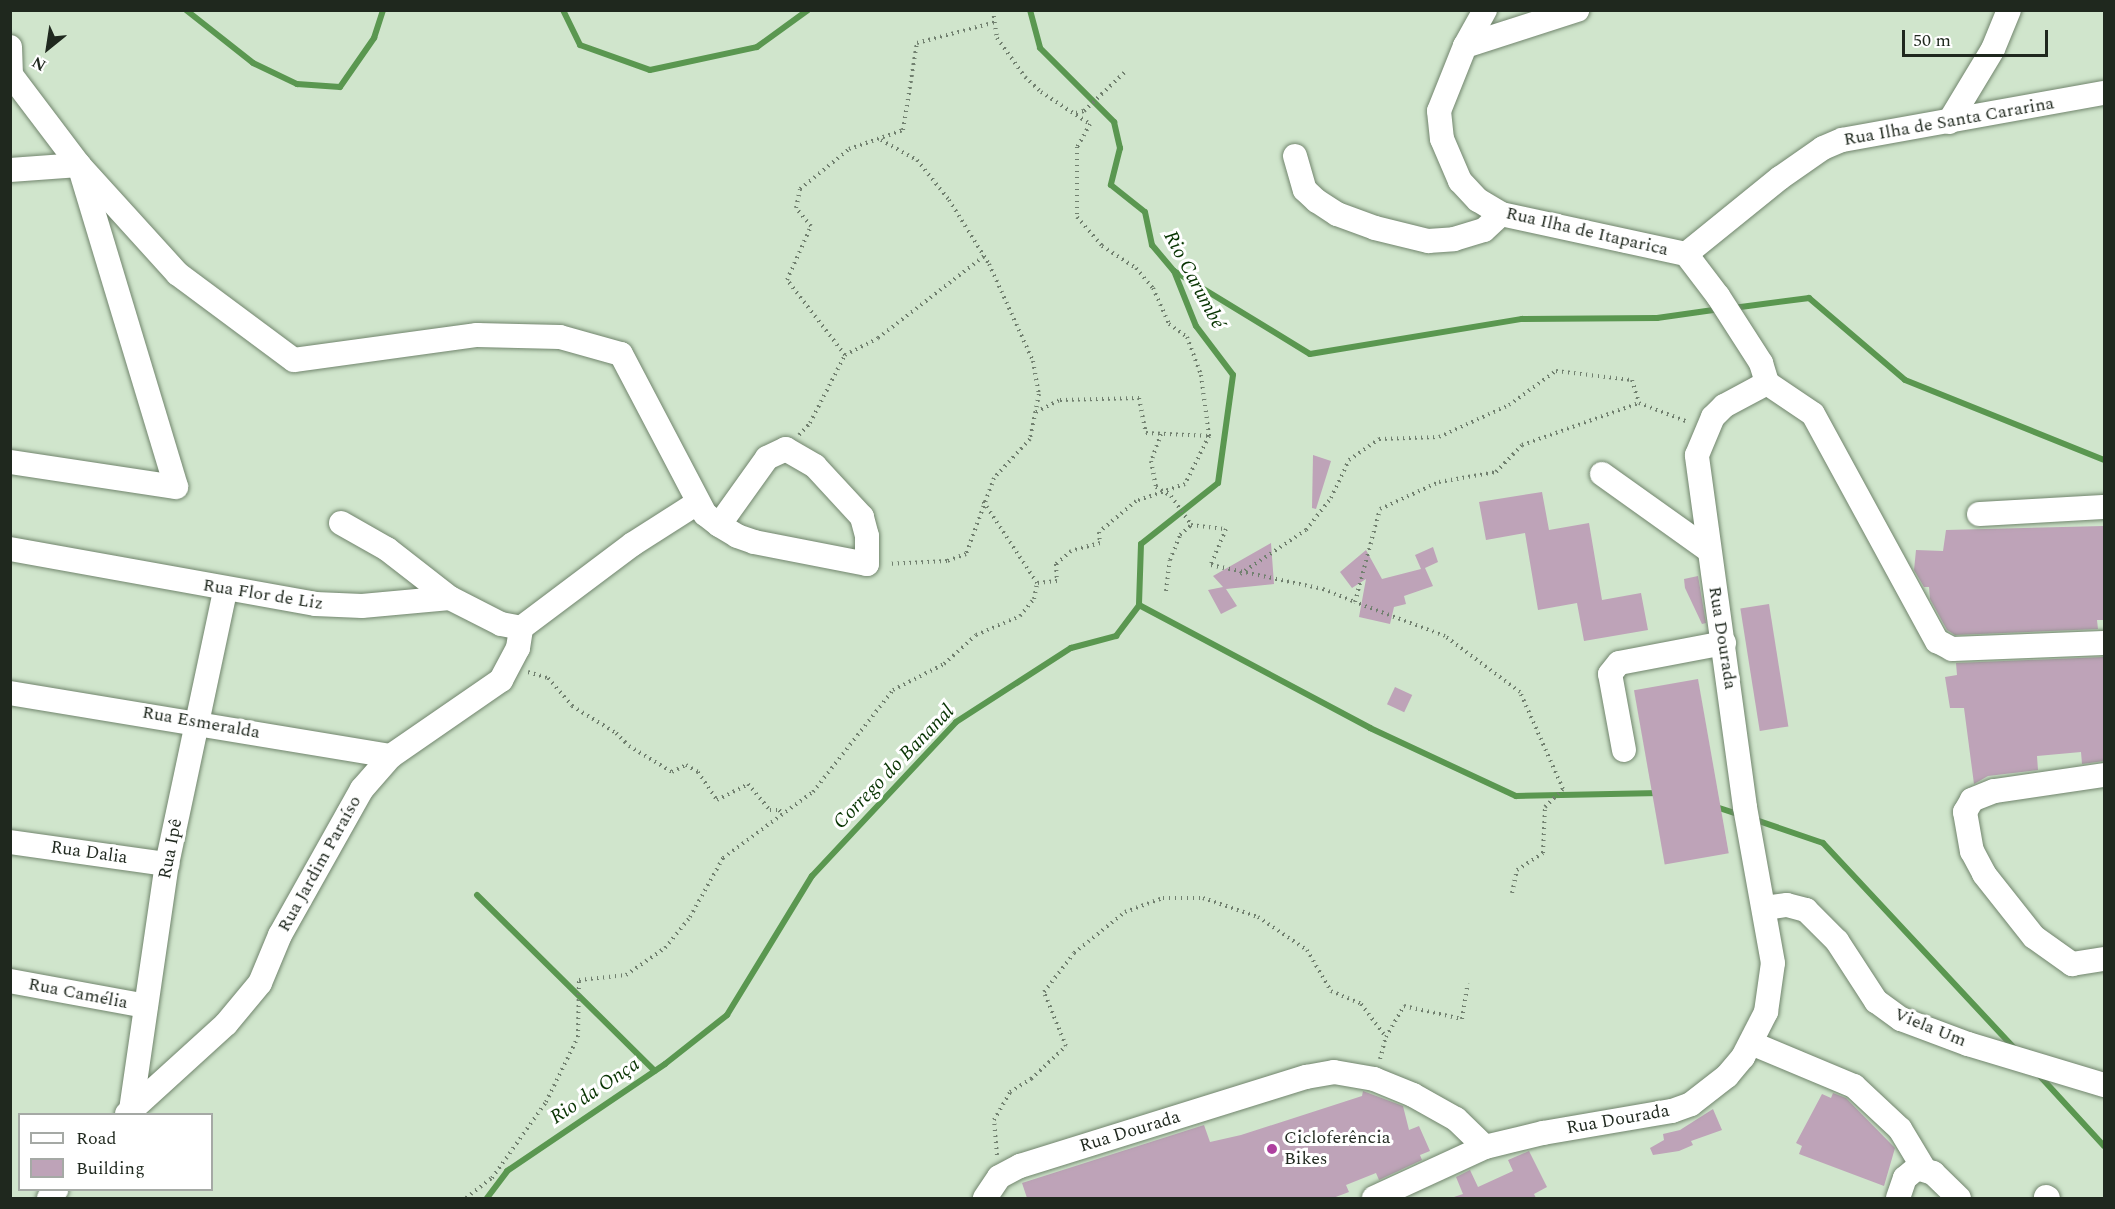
<!DOCTYPE html>
<html>
<head>
<meta charset="utf-8">
<style>
	body { margin:0 }
	#map { position:relative; width:2115px; height:1209px; overflow:hidden; background:#d0e5cc; font-family:Spectral,serif }
	div>[style] { position:absolute }
	[style*='--x'] { left:calc(var(--x)*1px); top:calc(var(--y)*1px); width:calc(var(--w)*1px); rotate:calc(var(--a)*1deg) }
	.stream>* { height:6px; margin:-3px; padding:0 3px; transform-origin:3px; border-radius:3px; background:#5a9750 }
	.building>* { inset:0; background:#bea3b8; transform-origin:0 0 }
	.path>* { height:4px; margin-top:-2px; transform-origin:0; background:repeating-linear-gradient(90deg,#71806f 0 1.5px,transparent 0 6px) }
	.roads { filter:drop-shadow(0 0 2px #71856d) drop-shadow(0 0 2px #71856d) }
	.minor>* { height:24px; margin:-12px; padding:0 12px; transform-origin:12px; border-radius:12px; background:#fff }
	.dots>* { width:16px; height:16px; translate:-50% -50%; box-sizing:border-box; border:3px solid #fff; border-radius:50% }
	span { translate:-50% -50%; white-space:nowrap; text-align:center; line-height:1.15; -webkit-text-stroke:6px #fff; paint-order:stroke }
	.street-label { font-size:18px; color:#1f281e }
	.poi-label { font-size:18px; color:#1f281e }
	.left { translate:0 -50%; text-align:left }
	.water-label { font-size:20px; color:#073301; font-style:italic }
	.frame { position:absolute; inset:0; border:12px solid #1f281e; pointer-events:none }
	.legend { position:absolute; left:18px; top:1113px; width:195px; height:78px; box-sizing:border-box; background:#fff; border:2px solid #a5a9a5; margin:0; padding:8px 10px; list-style:none; font-size:18px; color:#1f281e }
	.legend li { display:flex; align-items:center; gap:12px; height:30px }
	.legend b { width:30px; border:2px solid #a5a9a5 }
	.north { position:absolute; left:18px; top:18px; width:60px; height:60px; -webkit-text-stroke:4px #fff; paint-order:stroke; rotate:210deg; font-size:16px; font-weight:700; line-height:24px; text-align:center; color:#1f281e }
	.north::after { content:''; display:block; margin:auto; width:21px; height:27px; background:#1f281e; clip-path:polygon(50% 0,100% 100%,50% 72%,0 100%) }
	.scale { position:absolute; left:1902px; top:30px; width:146px; height:27px; box-sizing:border-box; border:3px solid #1f281e; border-top:0; padding-left:8px; font-size:18px; line-height:21px; white-space:nowrap; color:#1f281e; -webkit-text-stroke:4px #fff; paint-order:stroke }
</style>
</head>
<body>
<div id="map">
	<div class="stream">
		<div style="--x:186;--y:10;--w:85;--a:38.3"></div>
		<div style="--x:253;--y:63;--w:49;--a:25.5"></div>
		<div style="--x:297;--y:84;--w:43;--a:4"></div>
		<div style="--x:340;--y:87;--w:60;--a:-55.2"></div>
		<div style="--x:374;--y:38;--w:29;--a:-72"></div>
		<div style="--x:563;--y:10;--w:39;--a:64"></div>
		<div style="--x:580;--y:45;--w:74;--a:19.7"></div>
		<div style="--x:650;--y:70;--w:109;--a:-12.1"></div>
		<div style="--x:757;--y:47;--w:63;--a:-36"></div>
		<div style="--x:1030;--y:10;--w:39;--a:75"></div>
		<div style="--x:1040;--y:48;--w:105;--a:45"></div>
		<div style="--x:1114;--y:122;--w:27;--a:77"></div>
		<div style="--x:1120;--y:148;--w:38;--a:104"></div>
		<div style="--x:1111;--y:185;--w:43;--a:38.5"></div>
		<div style="--x:1145;--y:212;--w:34;--a:78"></div>
		<div style="--x:1152;--y:245;--w:34;--a:50"></div>
		<div style="--x:1174;--y:271;--w:59;--a:68.2"></div>
		<div style="--x:1196;--y:326;--w:61;--a:52.9"></div>
		<div style="--x:1233;--y:375;--w:109;--a:97.9"></div>
		<div style="--x:1218;--y:483;--w:98;--a:141.6"></div>
		<div style="--x:1141;--y:544;--w:61;--a:91.9"></div>
		<div style="--x:1174;--y:271;--w:159;--a:31.4"></div>
		<div style="--x:1310;--y:354;--w:215;--a:-9.4"></div>
		<div style="--x:1522;--y:319;--w:135;--a:-0.4"></div>
		<div style="--x:1657;--y:318;--w:64;--a:-8.1"></div>
		<div style="--x:1733;--y:308;--w:77;--a:-7.5"></div>
		<div style="--x:1809;--y:298;--w:126;--a:40.5"></div>
		<div style="--x:1905;--y:380;--w:214;--a:21.9"></div>
		<div style="--x:1139;--y:605;--w:262;--a:28"></div>
		<div style="--x:1370;--y:728;--w:161;--a:25"></div>
		<div style="--x:1516;--y:796;--w:144;--a:-1.2"></div>
		<div style="--x:1713;--y:806;--w:28;--a:18"></div>
		<div style="--x:1753;--y:819;--w:74;--a:18.9"></div>
		<div style="--x:1823;--y:843;--w:282;--a:47"></div>
		<div style="--x:477;--y:895;--w:250;--a:44.7"></div>
		<div style="--x:2038;--y:1074;--w:98;--a:47.5"></div>
		<div style="--x:487;--y:1198;--w:34;--a:-53"></div>
		<div style="--x:507;--y:1171;--w:191;--a:-34.1"></div>
		<div style="--x:665;--y:1064;--w:79;--a:-38.3"></div>
		<div style="--x:727;--y:1015;--w:163;--a:-58.6"></div>
		<div style="--x:812;--y:876;--w:211;--a:-46.9"></div>
		<div style="--x:956;--y:722;--w:137;--a:-32.8"></div>
		<div style="--x:1071;--y:648;--w:47;--a:-14.9"></div>
		<div style="--x:1116;--y:636;--w:39;--a:-53"></div>
	</div>
	<div class="building">
		<div style="clip-path:polygon(1313px 455px,1331px 461px,1316px 509px,1312px 508px)"></div>
		<div style="clip-path:polygon(1542px 492px,1549px 530px,1589px 523px,1602px 600px,1641px 593px,1648px 630px,1584px 641px,1577px 603px,1538px 610px,1525px 533px,1486px 540px,1479px 502px)"></div>
		<div style="clip-path:polygon(2104px 526px,2104px 620px,2097px 620px,2098px 629px,1955px 635px,1947px 630px,1930px 599px,1929px 587px,1924px 587px,1914px 570px,1916px 550px,1943px 551px,1946px 530px)"></div>
		<div style="clip-path:polygon(1271px 543px,1274px 584px,1226px 589px,1237px 606px,1221px 614px,1208px 590px,1223px 587px,1213px 576px)"></div>
		<div style="clip-path:polygon(1433px 547px,1438px 562px,1425px 568px,1433px 586px,1404px 596px,1406px 604px,1394px 607px,1390px 624px,1359px 617px,1366px 579px,1352px 588px,1340px 572px,1366px 550px,1382px 579px,1421px 569px,1415px 555px)"></div>
		<div style="clip-path:polygon(1698px 576px,1706px 623px,1702px 624px,1685px 588px,1684px 579px)"></div>
		<div style="left:1769px;top:604px;width:124px;height:29px;rotate:81deg"></div>
		<div style="clip-path:polygon(2103px 657px,2104px 761px,2082px 764px,2081px 752px,2037px 756px,2038px 770px,1988px 776px,1974px 784px,1964px 708px,1950px 708px,1945px 677px,1957px 675px,1956px 663px)"></div>
		<div style="left:1698px;top:679px;width:177px;height:65px;rotate:80deg"></div>
		<div style="left:1395px;top:687px;width:19px;height:19px;rotate:25deg"></div>
		<div style="clip-path:polygon(1363px 1091px,1403px 1106px,1409px 1130px,1419px 1126px,1430px 1151px,1420px 1155px,1422px 1160px,1379px 1180px,1376px 1173px,1346px 1185px,1349px 1192px,1333px 1198px,1027px 1198px,1022px 1183px,1204px 1125px,1210px 1142px,1241px 1135px,1362px 1096px)"></div>
		<div style="clip-path:polygon(1833px 1093px,1846px 1098px,1895px 1148px,1884px 1186px,1799px 1154px,1802px 1146px,1796px 1143px,1822px 1094px,1831px 1098px)"></div>
		<div style="clip-path:polygon(1713px 1109px,1722px 1130px,1691px 1141px,1693px 1145px,1679px 1151px,1653px 1155px,1650px 1148px,1664px 1140px,1663px 1134px,1680px 1130px)"></div>
		<div style="clip-path:polygon(1529px 1151px,1547px 1187px,1534px 1194px,1536px 1198px,1451px 1198px,1463px 1194px,1456px 1177px,1470px 1170px,1478px 1187px,1513px 1171px,1508px 1160px)"></div>
	</div>
	<div class="path">
		<div style="--x:993;--y:10;--w:28;--a:82"></div>
		<div style="--x:997;--y:38;--w:48;--a:54.3"></div>
		<div style="--x:1025;--y:77;--w:22;--a:43"></div>
		<div style="--x:1041;--y:92;--w:59;--a:33.1"></div>
		<div style="--x:1090;--y:124;--w:26;--a:119"></div>
		<div style="--x:1077;--y:147;--w:70;--a:90"></div>
		<div style="--x:1077;--y:217;--w:38;--a:49"></div>
		<div style="--x:1102;--y:246;--w:40;--a:32.9"></div>
		<div style="--x:1136;--y:268;--w:26;--a:50"></div>
		<div style="--x:1153;--y:288;--w:39;--a:66"></div>
		<div style="--x:1169;--y:324;--w:22;--a:36"></div>
		<div style="--x:1187;--y:337;--w:40;--a:69.8"></div>
		<div style="--x:1201;--y:375;--w:62;--a:82.5"></div>
		<div style="--x:1209;--y:436;--w:54;--a:116.6"></div>
		<div style="--x:1185;--y:484;--w:52;--a:160.9"></div>
		<div style="--x:1136;--y:501;--w:48;--a:140"></div>
		<div style="--x:1099;--y:532;--w:11;--a:85"></div>
		<div style="--x:1100;--y:543;--w:30;--a:165"></div>
		<div style="--x:1071;--y:551;--w:20;--a:139"></div>
		<div style="--x:1056;--y:564;--w:17;--a:87"></div>
		<div style="--x:1057;--y:581;--w:20;--a:174"></div>
		<div style="--x:1076;--y:113;--w:8;--a:-14"></div>
		<div style="--x:1084;--y:111;--w:59;--a:-43.6"></div>
		<div style="--x:881;--y:140;--w:41;--a:29.1"></div>
		<div style="--x:917;--y:160;--w:51;--a:51.3"></div>
		<div style="--x:949;--y:200;--w:75;--a:58"></div>
		<div style="--x:989;--y:264;--w:107;--a:65.6"></div>
		<div style="--x:1033;--y:361;--w:34;--a:80"></div>
		<div style="--x:1039;--y:394;--w:46;--a:101.3"></div>
		<div style="--x:1030;--y:439;--w:53;--a:132.7"></div>
		<div style="--x:994;--y:478;--w:81;--a:110.2"></div>
		<div style="--x:966;--y:554;--w:20;--a:160"></div>
		<div style="--x:947;--y:561;--w:60;--a:177.1"></div>
		<div style="--x:845;--y:355;--w:95;--a:-127.7"></div>
		<div style="--x:787;--y:280;--w:59;--a:-66"></div>
		<div style="--x:811;--y:226;--w:23;--a:-130"></div>
		<div style="--x:796;--y:208;--w:19;--a:-78"></div>
		<div style="--x:800;--y:189;--w:63;--a:-39.2"></div>
		<div style="--x:849;--y:149;--w:57;--a:-19.4"></div>
		<div style="--x:903;--y:130;--w:88;--a:-80.9"></div>
		<div style="--x:917;--y:43;--w:82;--a:-14.9"></div>
		<div style="--x:1036;--y:412;--w:27;--a:-27"></div>
		<div style="--x:1060;--y:400;--w:79;--a:-1.5"></div>
		<div style="--x:1139;--y:398;--w:36;--a:79"></div>
		<div style="--x:1146;--y:433;--w:63;--a:2.7"></div>
		<div style="--x:1161;--y:434;--w:29;--a:110"></div>
		<div style="--x:1151;--y:461;--w:26;--a:79"></div>
		<div style="--x:1156;--y:487;--w:17;--a:31"></div>
		<div style="--x:1171;--y:496;--w:35;--a:55"></div>
		<div style="--x:799;--y:435;--w:16;--a:-47"></div>
		<div style="--x:810;--y:423;--w:76;--a:-62.8"></div>
		<div style="--x:845;--y:355;--w:37;--a:-27"></div>
		<div style="--x:878;--y:338;--w:134;--a:-37.7"></div>
		<div style="--x:1240;--y:574;--w:79;--a:-33.7"></div>
		<div style="--x:1306;--y:530;--w:41;--a:-52"></div>
		<div style="--x:1331;--y:498;--w:42;--a:-64.7"></div>
		<div style="--x:1349;--y:460;--w:37;--a:-35"></div>
		<div style="--x:1379;--y:439;--w:60;--a:-1.9"></div>
		<div style="--x:1439;--y:437;--w:77;--a:-24.6"></div>
		<div style="--x:1509;--y:405;--w:58;--a:-35.9"></div>
		<div style="--x:1556;--y:371;--w:77;--a:6.8"></div>
		<div style="--x:1632;--y:380;--w:24;--a:73"></div>
		<div style="--x:1166;--y:591;--w:31;--a:-83"></div>
		<div style="--x:1170;--y:560;--w:27;--a:-68"></div>
		<div style="--x:1180;--y:535;--w:15;--a:-42"></div>
		<div style="--x:1191;--y:525;--w:35;--a:7"></div>
		<div style="--x:1226;--y:529;--w:39;--a:113"></div>
		<div style="--x:1211;--y:565;--w:115;--a:12.1"></div>
		<div style="--x:1323;--y:589;--w:35;--a:22"></div>
		<div style="--x:528;--y:672;--w:21;--a:17"></div>
		<div style="--x:548;--y:678;--w:37;--a:49"></div>
		<div style="--x:572;--y:706;--w:52;--a:31.5"></div>
		<div style="--x:616;--y:733;--w:18;--a:45"></div>
		<div style="--x:629;--y:746;--w:50;--a:31.2"></div>
		<div style="--x:672;--y:772;--w:16;--a:-27"></div>
		<div style="--x:686;--y:765;--w:14;--a:30"></div>
		<div style="--x:698;--y:772;--w:34;--a:56"></div>
		<div style="--x:717;--y:800;--w:35;--a:-27"></div>
		<div style="--x:748;--y:784;--w:34;--a:50"></div>
		<div style="--x:770;--y:810;--w:9;--a:0"></div>
		<div style="--x:779;--y:810;--w:6;--a:45"></div>
		<div style="--x:1512;--y:893;--w:24;--a:-78"></div>
		<div style="--x:1517;--y:870;--w:31;--a:-33"></div>
		<div style="--x:1543;--y:853;--w:46;--a:-87.5"></div>
		<div style="--x:1545;--y:807;--w:25;--a:-45"></div>
		<div style="--x:1563;--y:789;--w:106;--a:-113.9"></div>
		<div style="--x:1520;--y:692;--w:94;--a:-143.3"></div>
		<div style="--x:1445;--y:636;--w:96;--a:-159.3"></div>
		<div style="--x:1355;--y:602;--w:96;--a:-75"></div>
		<div style="--x:1380;--y:509;--w:65;--a:-24.6"></div>
		<div style="--x:1439;--y:482;--w:58;--a:-10"></div>
		<div style="--x:1496;--y:472;--w:37;--a:-46"></div>
		<div style="--x:1522;--y:445;--w:124;--a:-19.7"></div>
		<div style="--x:1639;--y:403;--w:53;--a:21.2"></div>
		<div style="--x:1380;--y:1059;--w:23;--a:-75"></div>
		<div style="--x:997;--y:1155;--w:35;--a:-95"></div>
		<div style="--x:994;--y:1120;--w:32;--a:-60"></div>
		<div style="--x:1010;--y:1092;--w:25;--a:-32"></div>
		<div style="--x:1031;--y:1079;--w:48;--a:-43.3"></div>
		<div style="--x:1066;--y:1046;--w:58;--a:-112.2"></div>
		<div style="--x:1044;--y:992;--w:49;--a:-52.4"></div>
		<div style="--x:1074;--y:953;--w:65;--a:-38.8"></div>
		<div style="--x:1125;--y:912;--w:40;--a:-20.2"></div>
		<div style="--x:1163;--y:898;--w:40;--a:0"></div>
		<div style="--x:1203;--y:898;--w:58;--a:19.1"></div>
		<div style="--x:1258;--y:917;--w:59;--a:34"></div>
		<div style="--x:1307;--y:950;--w:48;--a:59.7"></div>
		<div style="--x:1331;--y:991;--w:33;--a:23"></div>
		<div style="--x:1361;--y:1004;--w:41;--a:52.9"></div>
		<div style="--x:1386;--y:1037;--w:36;--a:-60"></div>
		<div style="--x:1404;--y:1006;--w:59;--a:12.6"></div>
		<div style="--x:1462;--y:1019;--w:36;--a:-81"></div>
		<div style="--x:466;--y:1198;--w:33;--a:-38"></div>
		<div style="--x:492;--y:1178;--w:93;--a:-54.6"></div>
		<div style="--x:546;--y:1102;--w:72;--a:-63.8"></div>
		<div style="--x:578;--y:1037;--w:57;--a:-89"></div>
		<div style="--x:579;--y:980;--w:47;--a:-6.1"></div>
		<div style="--x:626;--y:975;--w:47;--a:-34.7"></div>
		<div style="--x:665;--y:948;--w:40;--a:-51"></div>
		<div style="--x:690;--y:917;--w:68;--a:-60.8"></div>
		<div style="--x:723;--y:858;--w:112;--a:-36.3"></div>
		<div style="--x:813;--y:792;--w:130;--a:-51.9"></div>
		<div style="--x:893;--y:690;--w:57;--a:-27"></div>
		<div style="--x:944;--y:664;--w:43;--a:-42.2"></div>
		<div style="--x:976;--y:635;--w:48;--a:-23.4"></div>
		<div style="--x:1020;--y:616;--w:22;--a:-51"></div>
		<div style="--x:1034;--y:599;--w:16;--a:-79"></div>
		<div style="--x:1037;--y:583;--w:98;--a:-123.4"></div>
	</div>
	<div class="roads">
		<div class="minor">
			<div style="--x:1485;--y:10;--w:41;--a:119.1"></div>
			<div style="--x:1465;--y:46;--w:70;--a:111.8"></div>
			<div style="--x:1439;--y:111;--w:28;--a:84"></div>
			<div style="--x:1442;--y:139;--w:46;--a:66.8"></div>
			<div style="--x:1460;--y:181;--w:26;--a:47"></div>
			<div style="--x:1478;--y:200;--w:27;--a:31"></div>
			<div style="--x:1501;--y:214;--w:189;--a:12.2"></div>
			<div style="--x:1686;--y:254;--w:53;--a:52.7"></div>
			<div style="--x:1718;--y:296;--w:80;--a:57.3"></div>
			<div style="--x:1761;--y:363;--w:21;--a:73"></div>
			<div style="--x:1465;--y:46;--w:118;--a:-17.8"></div>
			<div style="--x:10;--y:47;--w:28;--a:88"></div>
			<div style="--x:11;--y:75;--w:113;--a:52.9"></div>
			<div style="--x:79;--y:165;--w:336;--a:73.2"></div>
			<div style="--x:176;--y:487;--w:168;--a:-171.4"></div>
			<div style="--x:1949;--y:122;--w:85;--a:-58.9"></div>
			<div style="--x:1993;--y:49;--w:42;--a:-67.7"></div>
			<div style="--x:1295;--y:156;--w:35;--a:74"></div>
			<div style="--x:1305;--y:190;--w:16;--a:43"></div>
			<div style="--x:1317;--y:201;--w:24;--a:33"></div>
			<div style="--x:1337;--y:214;--w:40;--a:20.2"></div>
			<div style="--x:1375;--y:228;--w:55;--a:13.8"></div>
			<div style="--x:1428;--y:241;--w:26;--a:-4"></div>
			<div style="--x:1454;--y:239;--w:31;--a:-17"></div>
			<div style="--x:1484;--y:230;--w:23;--a:-43"></div>
			<div style="--x:10;--y:170;--w:69;--a:-4.1"></div>
			<div style="--x:79;--y:165;--w:147;--a:47.8"></div>
			<div style="--x:178;--y:274;--w:144;--a:36.6"></div>
			<div style="--x:294;--y:360;--w:185;--a:-7.8"></div>
			<div style="--x:477;--y:335;--w:83;--a:1.4"></div>
			<div style="--x:560;--y:337;--w:63;--a:15.6"></div>
			<div style="--x:621;--y:354;--w:181;--a:62.3"></div>
			<div style="--x:705;--y:514;--w:18;--a:38"></div>
			<div style="--x:719;--y:525;--w:21;--a:31"></div>
			<div style="--x:737;--y:536;--w:18;--a:19"></div>
			<div style="--x:754;--y:542;--w:115;--a:11"></div>
			<div style="--x:867;--y:564;--w:28;--a:-90"></div>
			<div style="--x:867;--y:536;--w:20;--a:-105"></div>
			<div style="--x:862;--y:517;--w:69;--a:-132.7"></div>
			<div style="--x:815;--y:466;--w:34;--a:-150"></div>
			<div style="--x:786;--y:449;--w:21;--a:155"></div>
			<div style="--x:767;--y:458;--w:82;--a:125.6"></div>
			<div style="--x:1686;--y:254;--w:121;--a:-39"></div>
			<div style="--x:1780;--y:178;--w:52;--a:-34.9"></div>
			<div style="--x:1823;--y:148;--w:21;--a:-23"></div>
			<div style="--x:1842;--y:140;--w:266;--a:-10.2"></div>
			<div style="--x:1767;--y:383;--w:55;--a:34"></div>
			<div style="--x:1813;--y:414;--w:259;--a:61.4"></div>
			<div style="--x:1937;--y:641;--w:17;--a:28"></div>
			<div style="--x:1952;--y:649;--w:152;--a:-2.3"></div>
			<div style="--x:1602;--y:474;--w:129;--a:35.5"></div>
			<div style="--x:1979;--y:514;--w:125;--a:-3.2"></div>
			<div style="--x:341;--y:523;--w:53;--a:29.5"></div>
			<div style="--x:387;--y:549;--w:80;--a:37.9"></div>
			<div style="--x:10;--y:549;--w:310;--a:10.2"></div>
			<div style="--x:315;--y:604;--w:47;--a:2.4"></div>
			<div style="--x:362;--y:606;--w:88;--a:-5.2"></div>
			<div style="--x:450;--y:598;--w:57;--a:27"></div>
			<div style="--x:501;--y:624;--w:20;--a:11"></div>
			<div style="--x:521;--y:628;--w:140;--a:-36.9"></div>
			<div style="--x:633;--y:544;--w:76;--a:-32.6"></div>
			<div style="--x:10;--y:693;--w:386;--a:9.4"></div>
			<div style="--x:1624;--y:750;--w:77;--a:-100.4"></div>
			<div style="--x:1610;--y:674;--w:14;--a:-51"></div>
			<div style="--x:1619;--y:663;--w:107;--a:-10.8"></div>
			<div style="--x:2104;--y:775;--w:111;--a:171.7"></div>
			<div style="--x:1994;--y:791;--w:24;--a:158"></div>
			<div style="--x:1972;--y:800;--w:14;--a:120"></div>
			<div style="--x:1965;--y:812;--w:40;--a:80"></div>
			<div style="--x:1972;--y:851;--w:26;--a:62"></div>
			<div style="--x:1984;--y:874;--w:80;--a:51.6"></div>
			<div style="--x:2034;--y:937;--w:47;--a:35.4"></div>
			<div style="--x:2072;--y:964;--w:32;--a:-9"></div>
			<div style="--x:10;--y:842;--w:159;--a:8"></div>
			<div style="--x:1765;--y:908;--w:22;--a:-8"></div>
			<div style="--x:1787;--y:905;--w:20;--a:15"></div>
			<div style="--x:1806;--y:910;--w:44;--a:45"></div>
			<div style="--x:1837;--y:941;--w:72;--a:57"></div>
			<div style="--x:1876;--y:1001;--w:31;--a:36"></div>
			<div style="--x:1901;--y:1019;--w:72;--a:20.5"></div>
			<div style="--x:1968;--y:1044;--w:142;--a:16.8"></div>
			<div style="--x:10;--y:981;--w:138;--a:10.4"></div>
			<div style="--x:1751;--y:1043;--w:112;--a:22.7"></div>
			<div style="--x:1854;--y:1086;--w:63;--a:43.1"></div>
			<div style="--x:1900;--y:1129;--w:47;--a:59"></div>
			<div style="--x:131;--y:1110;--w:249;--a:-81.7"></div>
			<div style="--x:167;--y:864;--w:280;--a:-78"></div>
			<div style="--x:127;--y:1114;--w:134;--a:-42.3"></div>
			<div style="--x:226;--y:1024;--w:53;--a:-50.3"></div>
			<div style="--x:260;--y:983;--w:52;--a:-67.4"></div>
			<div style="--x:280;--y:935;--w:167;--a:-60.7"></div>
			<div style="--x:362;--y:789;--w:44;--a:-48.7"></div>
			<div style="--x:391;--y:756;--w:134;--a:-34.6"></div>
			<div style="--x:501;--y:680;--w:36;--a:-62"></div>
			<div style="--x:518;--y:648;--w:20;--a:-81"></div>
			<div style="--x:2046;--y:1197;--w:2;--a:27"></div>
			<div style="--x:49;--y:1198;--w:11;--a:-49"></div>
			<div style="--x:985;--y:1198;--w:25;--a:-56"></div>
			<div style="--x:999;--y:1177;--w:24;--a:-28"></div>
			<div style="--x:1020;--y:1166;--w:300;--a:-17.3"></div>
			<div style="--x:1306;--y:1077;--w:28;--a:-10"></div>
			<div style="--x:1334;--y:1072;--w:41;--a:9.9"></div>
			<div style="--x:1374;--y:1079;--w:42;--a:22.3"></div>
			<div style="--x:1413;--y:1095;--w:49;--a:29.2"></div>
			<div style="--x:1456;--y:1119;--w:40;--a:44"></div>
			<div style="--x:1485;--y:1147;--w:60;--a:-13.6"></div>
			<div style="--x:1543;--y:1133;--w:131;--a:-9.7"></div>
			<div style="--x:1672;--y:1111;--w:20;--a:-20"></div>
			<div style="--x:1691;--y:1104;--w:46;--a:-37.9"></div>
			<div style="--x:1727;--y:1076;--w:25;--a:-50"></div>
			<div style="--x:1743;--y:1057;--w:51;--a:-62.9"></div>
			<div style="--x:1766;--y:1012;--w:49;--a:-81.9"></div>
			<div style="--x:1773;--y:963;--w:158;--a:-100.2"></div>
			<div style="--x:1745;--y:807;--w:355;--a:-97.8"></div>
			<div style="--x:1697;--y:455;--w:41;--a:-67.2"></div>
			<div style="--x:1713;--y:417;--w:16;--a:-45"></div>
			<div style="--x:1724;--y:406;--w:49;--a:-28.1"></div>
			<div style="--x:1374;--y:1198;--w:122;--a:-24.7"></div>
			<div style="--x:1898;--y:1198;--w:21;--a:-71"></div>
			<div style="--x:1905;--y:1178;--w:16;--a:-40"></div>
			<div style="--x:1917;--y:1168;--w:17;--a:17"></div>
			<div style="--x:1933;--y:1173;--w:36;--a:44"></div>
		</div>
	</div>
	<div class="dots">
		<div style="left:1272px;top:1149px;background:#ae409f"></div>
	</div>
	<div class="street-label">
		<span style="left:1949px;top:122px;rotate:-10deg">Rua Ilha de Santa Cararina</span>
		<span style="left:1587px;top:232px;rotate:13deg">Rua Ilha de Itaparica</span>
		<span style="left:263px;top:595px;rotate:9deg">Rua Flor de Liz</span>
		<span style="left:1722px;top:638px;rotate:81deg">Rua Dourada</span>
		<span style="left:201px;top:723px;rotate:10deg">Rua Esmeralda</span>
		<span style="left:171px;top:849px;rotate:-79deg">Rua Ipê</span>
		<span style="left:89px;top:853px;rotate:8deg">Rua Dalia</span>
		<span style="left:320px;top:864px;rotate:-61deg">Rua Jardim Paraíso</span>
		<span style="left:78px;top:994px;rotate:11deg">Rua Camélia</span>
		<span style="left:1930px;top:1028px;rotate:22deg">Viela Um</span>
		<span style="left:1618px;top:1120px;rotate:-10deg">Rua Dourada</span>
		<span style="left:1130px;top:1132px;rotate:-17deg">Rua Dourada</span>
	</div>
	<div class="poi-label">
		<span class="left" style="left:1284px;top:1149px">Cicloferência<br>Bikes</span>
	</div>
	<div class="water-label">
		<span style="left:1194px;top:280px;rotate:62deg">Rio Carumbé</span>
		<span style="left:894px;top:767px;rotate:-46deg">Corrego do Bananal</span>
		<span style="left:595px;top:1091px;rotate:-34deg">Rio da Onça</span>
	</div>
	<div class="frame"></div>
	<ul class="legend">
	<li><b style="height:8px;background:#fff"></b>Road</li>
	<li><b style="height:16px;background:#bea3b8"></b>Building</li>
	</ul>
	<div class="north">N</div>
	<div class="scale">50 m</div>
</div>
</body>
</html>
